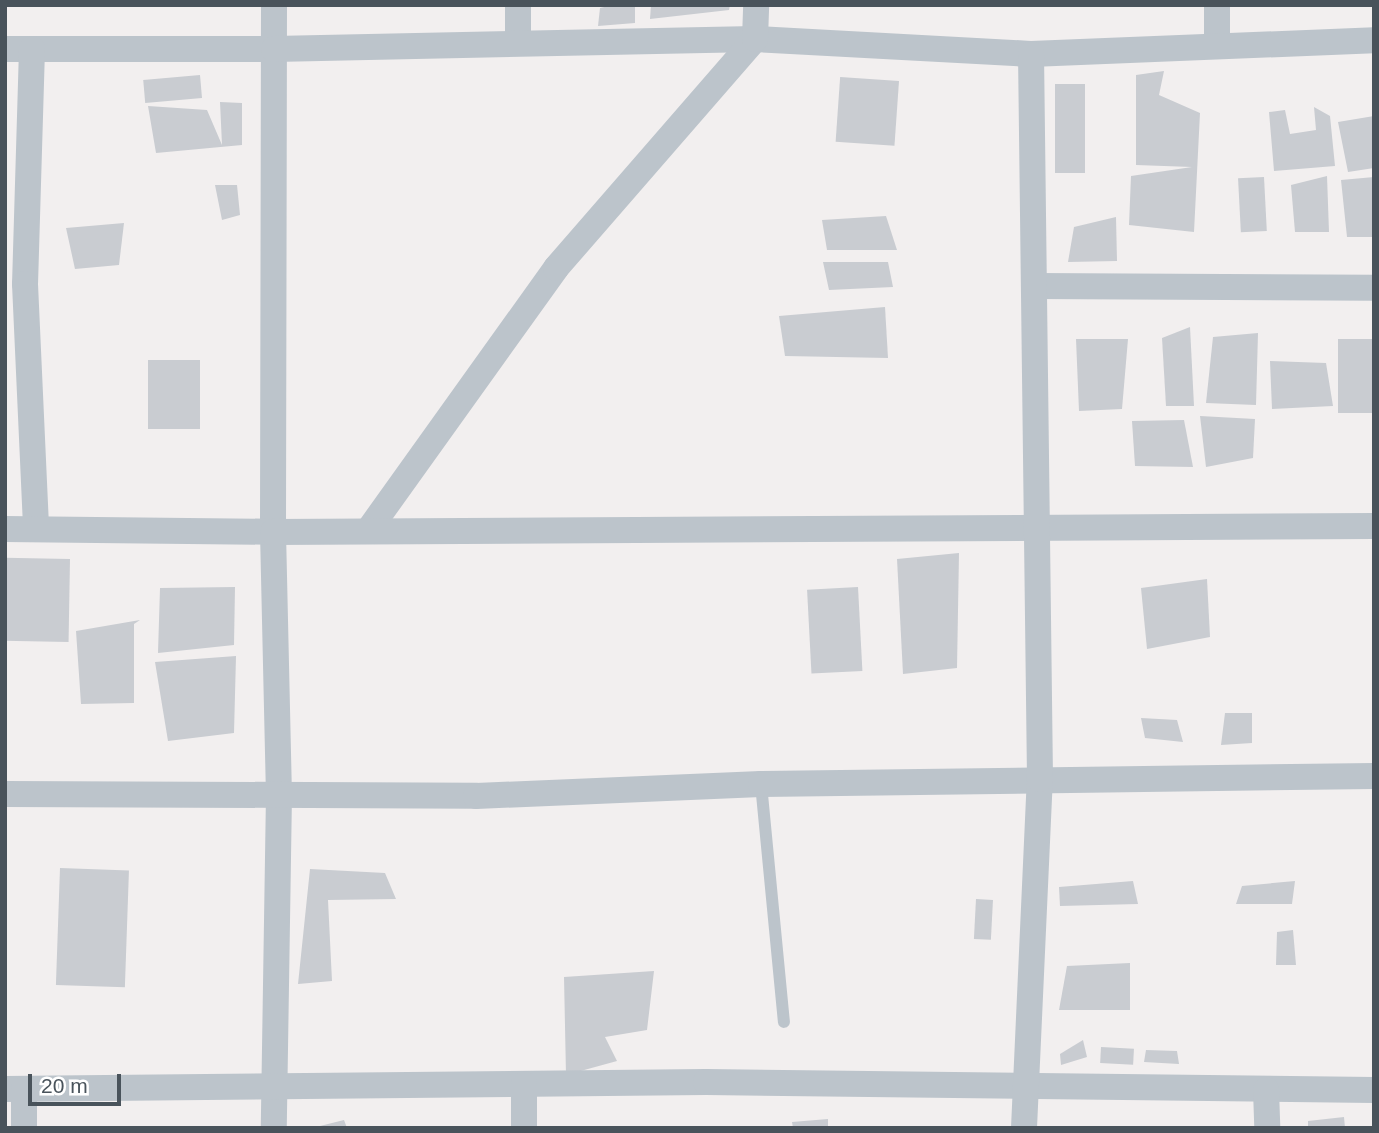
<!DOCTYPE html>
<html>
<head>
<meta charset="utf-8">
<style>
	body { margin:0 }
	#map { position:relative; width:1379px; height:1133px; overflow:hidden; background:#f2efef; font-family:Arial,sans-serif }
	div>[style] { position:absolute }
	[style*='--x'] { left:calc(var(--x)*1px); top:calc(var(--y)*1px); width:calc(var(--w)*1px); rotate:calc(var(--a)*1deg) }
	.building>* { inset:0; background:#c9ccd1; transform-origin:0 0 }
	.service>* { height:12px; margin:-6px; padding:0 6px; transform-origin:6px; border-radius:6px; background:#bcc4cb }
	.minor>* { height:26px; margin:-13px; padding:0 13px; transform-origin:13px; border-radius:13px; background:#bcc4cb }
	span { translate:-50% -50%; white-space:nowrap; text-align:center; line-height:1.15; -webkit-text-stroke:5px #fff; paint-order:stroke }
	.frame { position:absolute; inset:0; border:7px solid #49535b; pointer-events:none }
	.scale { position:absolute; left:28px; top:1074px; width:93px; height:32px; box-sizing:border-box; border:4px solid #49535b; border-top:0; padding-left:9px; font-size:21px; line-height:24px; white-space:nowrap; color:#49535b; -webkit-text-stroke:5px #fff; paint-order:stroke }
</style>
</head>
<body>
<div id="map">
	<div class="building">
		<div style="clip-path:polygon(613px 5px,635px 5px,635px 23px,598px 26px,600px 8px)"></div>
		<div style="clip-path:polygon(651px 5px,730px 5px,729px 10px,650px 19px)"></div>
		<div style="clip-path:polygon(1164px 71px,1159px 95px,1200px 113px,1194px 232px,1129px 225px,1131px 176px,1192px 167px,1136px 165px,1136px 75px)"></div>
		<div style="left:200px;top:75px;width:23px;height:57px;rotate:85deg"></div>
		<div style="left:899px;top:81px;width:65px;height:59px;rotate:94deg"></div>
		<div style="left:1055px;top:84px;width:30px;height:89px"></div>
		<div style="clip-path:polygon(220px 102px,242px 103px,242px 145px,156px 153px,148px 106px,207px 110px,222px 145px)"></div>
		<div style="clip-path:polygon(1314px 107px,1330px 116px,1335px 166px,1274px 171px,1269px 112px,1285px 110px,1290px 134px,1316px 130px)"></div>
		<div style="clip-path:polygon(1374px 116px,1374px 168px,1348px 172px,1338px 122px)"></div>
		<div style="clip-path:polygon(1327px 176px,1329px 232px,1295px 232px,1291px 185px)"></div>
		<div style="left:1264px;top:177px;width:54px;height:26px;rotate:87deg"></div>
		<div style="clip-path:polygon(1374px 177px,1374px 237px,1347px 237px,1341px 180px)"></div>
		<div style="clip-path:polygon(215px 185px,237px 185px,240px 215px,222px 220px)"></div>
		<div style="clip-path:polygon(886px 216px,897px 250px,827px 250px,822px 220px)"></div>
		<div style="clip-path:polygon(1116px 217px,1117px 261px,1068px 262px,1074px 227px)"></div>
		<div style="clip-path:polygon(124px 223px,119px 265px,75px 269px,66px 228px)"></div>
		<div style="clip-path:polygon(823px 262px,888px 262px,893px 287px,829px 290px)"></div>
		<div style="clip-path:polygon(885px 307px,888px 358px,785px 356px,779px 316px)"></div>
		<div style="clip-path:polygon(1190px 327px,1194px 406px,1166px 406px,1162px 338px)"></div>
		<div style="clip-path:polygon(1258px 333px,1256px 405px,1206px 403px,1213px 337px)"></div>
		<div style="clip-path:polygon(1076px 339px,1128px 339px,1122px 409px,1079px 411px)"></div>
		<div style="left:1338px;top:339px;width:36px;height:74px"></div>
		<div style="left:148px;top:360px;width:52px;height:69px"></div>
		<div style="clip-path:polygon(1270px 361px,1326px 363px,1333px 406px,1272px 409px)"></div>
		<div style="clip-path:polygon(1200px 416px,1255px 419px,1253px 458px,1206px 467px)"></div>
		<div style="clip-path:polygon(1184px 420px,1193px 467px,1135px 466px,1132px 421px)"></div>
		<div style="clip-path:polygon(959px 553px,957px 668px,903px 674px,897px 559px)"></div>
		<div style="left:70px;top:559px;width:83px;height:65px;rotate:91deg"></div>
		<div style="clip-path:polygon(1207px 579px,1210px 637px,1147px 649px,1141px 588px)"></div>
		<div style="clip-path:polygon(235px 587px,234px 645px,158px 653px,160px 588px)"></div>
		<div style="left:858px;top:587px;width:84px;height:51px;rotate:87deg"></div>
		<div style="clip-path:polygon(140px 620px,134px 624px,134px 703px,81px 704px,76px 631px)"></div>
		<div style="clip-path:polygon(236px 656px,234px 733px,168px 741px,155px 662px)"></div>
		<div style="clip-path:polygon(1225px 713px,1252px 713px,1252px 743px,1221px 745px)"></div>
		<div style="clip-path:polygon(1141px 718px,1177px 720px,1183px 742px,1145px 738px)"></div>
		<div style="left:60px;top:868px;width:69px;height:117px;rotate:2deg"></div>
		<div style="clip-path:polygon(310px 869px,385px 873px,396px 899px,328px 900px,332px 981px,298px 984px)"></div>
		<div style="clip-path:polygon(1133px 881px,1138px 904px,1060px 906px,1059px 887px)"></div>
		<div style="clip-path:polygon(1295px 881px,1292px 904px,1236px 904px,1242px 886px)"></div>
		<div style="left:976px;top:899px;width:17px;height:40px;rotate:3deg"></div>
		<div style="clip-path:polygon(1293px 930px,1296px 965px,1276px 965px,1277px 932px)"></div>
		<div style="clip-path:polygon(1130px 963px,1130px 1010px,1059px 1010px,1067px 966px)"></div>
		<div style="clip-path:polygon(654px 971px,647px 1030px,605px 1037px,617px 1061px,566px 1075px,564px 977px)"></div>
		<div style="clip-path:polygon(1083px 1040px,1087px 1057px,1061px 1065px,1060px 1054px)"></div>
		<div style="left:1101px;top:1047px;width:33px;height:16px;rotate:3deg"></div>
		<div style="clip-path:polygon(1146px 1050px,1177px 1051px,1179px 1064px,1144px 1062px)"></div>
		<div style="clip-path:polygon(1344px 1117px,1345px 1128px,1308px 1128px,1308px 1121px)"></div>
		<div style="clip-path:polygon(828px 1119px,828px 1128px,793px 1128px,792px 1122px)"></div>
		<div style="clip-path:polygon(344px 1120px,347px 1128px,317px 1128px,316px 1127px)"></div>
	</div>
	<div class="service">
		<div style="--x:761;--y:784;--w:239;--a:84.5"></div>
	</div>
	<div class="minor">
		<div style="--x:274;--y:5;--w:527;--a:90.11"></div>
		<div style="--x:273;--y:532;--w:262;--a:88.7"></div>
		<div style="--x:279;--y:794;--w:334;--a:90.9"></div>
		<div style="--x:518;--y:41;--w:36;--a:-90"></div>
		<div style="--x:1217;--y:44;--w:39;--a:-90"></div>
		<div style="--x:5;--y:49;--w:269;--a:0"></div>
		<div style="--x:274;--y:49;--w:481;--a:-1.2"></div>
		<div style="--x:755;--y:39;--w:276;--a:3.1"></div>
		<div style="--x:1031;--y:54;--w:343;--a:-2.3"></div>
		<div style="--x:32;--y:49;--w:235;--a:91.7"></div>
		<div style="--x:25;--y:284;--w:245;--a:87.4"></div>
		<div style="--x:1034;--y:286;--w:340;--a:0.3"></div>
		<div style="--x:370;--y:528;--w:320;--a:-54.4"></div>
		<div style="--x:556;--y:268;--w:303;--a:-49"></div>
		<div style="--x:755;--y:39;--w:34;--a:-88"></div>
		<div style="--x:5;--y:529;--w:268;--a:0.6"></div>
		<div style="--x:273;--y:532;--w:1101;--a:-0.31"></div>
		<div style="--x:5;--y:794;--w:471;--a:0.2"></div>
		<div style="--x:476;--y:796;--w:285;--a:-2.4"></div>
		<div style="--x:761;--y:784;--w:613;--a:-0.75"></div>
		<div style="--x:5;--y:1089;--w:701;--a:-0.57"></div>
		<div style="--x:706;--y:1082;--w:668;--a:0.69"></div>
		<div style="--x:24;--y:1089;--w:39;--a:90"></div>
		<div style="--x:1266;--y:1090;--w:38;--a:88"></div>
		<div style="--x:524;--y:1128;--w:44;--a:-90"></div>
		<div style="--x:1024;--y:1128;--w:349;--a:-87.4"></div>
		<div style="--x:1040;--y:779;--w:725;--a:-90.71"></div>
	</div>
	<div class="frame"></div>
	<div class="scale">20 m</div>
</div>
</body>
</html>
